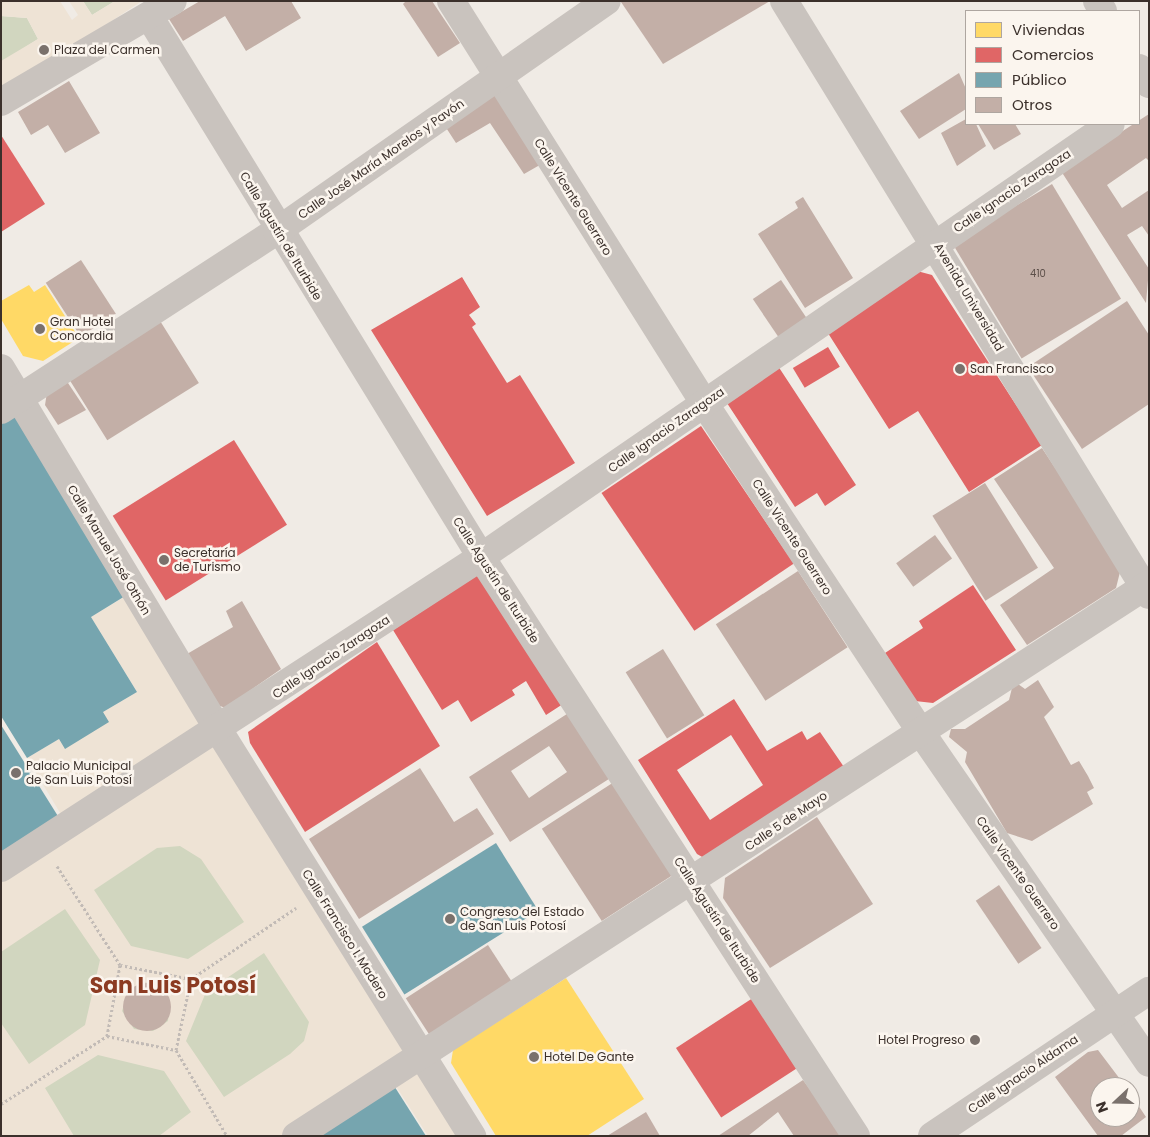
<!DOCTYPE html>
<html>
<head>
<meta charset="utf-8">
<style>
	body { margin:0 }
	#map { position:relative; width:1150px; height:1137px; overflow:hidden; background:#f0ebe5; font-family:Poppins,sans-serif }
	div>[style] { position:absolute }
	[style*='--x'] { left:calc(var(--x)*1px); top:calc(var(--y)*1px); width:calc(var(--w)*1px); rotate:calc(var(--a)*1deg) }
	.green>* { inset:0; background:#d1d6bf }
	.plaza>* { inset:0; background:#eee3d5 }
	.homes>* { inset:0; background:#ffd966 }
	.shops>* { inset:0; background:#e06666; transform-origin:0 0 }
	.public>* { inset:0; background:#76a5af; transform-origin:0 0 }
	.building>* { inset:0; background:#c3afa7; transform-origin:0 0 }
	.round { border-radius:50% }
	.path>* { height:3px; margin-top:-1.5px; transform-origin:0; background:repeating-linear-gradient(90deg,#c2bbb6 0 2.5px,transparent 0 5px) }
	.minor>* { height:28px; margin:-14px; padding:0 14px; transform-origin:14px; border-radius:14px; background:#c9c3be }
	.dots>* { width:14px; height:14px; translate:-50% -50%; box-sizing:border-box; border:2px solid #fbf5ee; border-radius:50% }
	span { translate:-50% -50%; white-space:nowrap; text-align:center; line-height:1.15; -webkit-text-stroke:5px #fbf5ee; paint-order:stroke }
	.number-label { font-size:10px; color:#5d504a }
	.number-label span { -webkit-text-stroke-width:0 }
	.poi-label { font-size:12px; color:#3b302b }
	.left { translate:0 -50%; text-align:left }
	.right { translate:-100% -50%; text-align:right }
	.street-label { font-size:12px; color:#3b302b }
	.town-label { font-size:22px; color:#8c3b22; font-weight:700 }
	.frame { position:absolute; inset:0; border:2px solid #3b302b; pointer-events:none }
	.legend { position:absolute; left:965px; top:10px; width:175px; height:115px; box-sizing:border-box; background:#fbf5ee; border:1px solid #aea6a0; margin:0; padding:6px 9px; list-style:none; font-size:15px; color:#3b302b }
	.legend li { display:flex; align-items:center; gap:10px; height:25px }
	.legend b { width:25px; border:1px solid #aea6a0 }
	.north { position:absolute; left:1090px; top:1077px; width:50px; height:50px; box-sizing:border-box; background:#fbf5ee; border:1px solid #aea6a0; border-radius:50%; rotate:249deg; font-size:14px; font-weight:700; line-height:20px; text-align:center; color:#3b302b }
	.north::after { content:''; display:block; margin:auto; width:18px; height:22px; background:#7a716c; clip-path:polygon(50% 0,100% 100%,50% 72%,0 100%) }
</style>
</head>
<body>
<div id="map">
	<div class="green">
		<div style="clip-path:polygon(83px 1px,115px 1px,92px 15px)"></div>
		<div style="clip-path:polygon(1px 16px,27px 18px,38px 39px,2px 62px)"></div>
		<div style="clip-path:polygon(163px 803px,351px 1019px,219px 1136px,49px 1136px,1px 1058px,1px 905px)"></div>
	</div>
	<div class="plaza">
		<div style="clip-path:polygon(1px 1px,60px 1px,72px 20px,78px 15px,69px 1px,83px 1px,92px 15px,115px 1px,142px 1px,1px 94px,1px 61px,38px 39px,27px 18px,1px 16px)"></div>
		<div style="clip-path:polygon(evenodd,134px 591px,472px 1136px,428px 1136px,390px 1077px,296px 1136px,159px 1136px,191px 1112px,164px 1071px,98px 1055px,45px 1088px,74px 1136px,1px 1136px,1px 1023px,29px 1064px,85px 1025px,100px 960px,65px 909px,1px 952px,1px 868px,68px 826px,27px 758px,59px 739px,65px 748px,103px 712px,137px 692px,91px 617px,134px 591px,180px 846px,201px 859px,244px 922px,188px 959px,131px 946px,94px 890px,157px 848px,180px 846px,134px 591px,264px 953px,309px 1022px,304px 1041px,290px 1054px,224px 1097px,186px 1041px,206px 992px,264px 953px,134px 591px,143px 982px,160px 985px,170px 1002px,168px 1021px,153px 1031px,134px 1029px,122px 1011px,128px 992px,143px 982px)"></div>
	</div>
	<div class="homes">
		<div style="clip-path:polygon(29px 285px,34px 292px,45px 285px,79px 338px,43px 361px,23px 356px,1px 319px,1px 301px)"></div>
		<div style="clip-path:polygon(566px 978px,644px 1099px,587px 1136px,496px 1136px,451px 1063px,453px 1050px)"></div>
	</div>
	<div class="shops">
		<div style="clip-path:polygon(1px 135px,45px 204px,1px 232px)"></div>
		<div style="clip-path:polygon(917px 271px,932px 275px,1042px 445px,969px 492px,918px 411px,889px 429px,826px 330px)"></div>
		<div style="clip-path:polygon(462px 277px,480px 307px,469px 315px,476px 324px,472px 327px,507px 383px,520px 375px,575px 463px,487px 516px,371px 330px)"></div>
		<div style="left:828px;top:347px;width:23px;height:41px;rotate:59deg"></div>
		<div style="clip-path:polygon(778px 366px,856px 485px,825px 506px,817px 493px,795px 507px,725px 400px)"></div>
		<div style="left:701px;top:426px;width:166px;height:120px;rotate:56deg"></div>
		<div style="left:234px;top:440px;width:100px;height:143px;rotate:58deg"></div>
		<div style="clip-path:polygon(476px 576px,489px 578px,566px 702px,546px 715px,526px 681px,512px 690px,515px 695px,471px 722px,458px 700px,442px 710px,393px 630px)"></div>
		<div style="clip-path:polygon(973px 585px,1016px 650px,933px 703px,915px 701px,885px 653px,923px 628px,919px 621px)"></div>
		<div style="clip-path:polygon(377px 642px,440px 746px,305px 832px,250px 743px,248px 732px)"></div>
		<div style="clip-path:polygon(evenodd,734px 699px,767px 751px,802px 731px,807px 740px,820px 732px,844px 767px,704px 858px,697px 854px,638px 760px,734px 699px,731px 735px,763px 785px,710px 820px,677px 770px,731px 735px)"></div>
		<div style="left:759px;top:994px;width:83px;height:99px;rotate:57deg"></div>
	</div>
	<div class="public">
		<div style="clip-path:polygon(18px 410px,130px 593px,91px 617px,137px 692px,103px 712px,109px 722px,65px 749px,59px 739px,27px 758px,1px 716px,1px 420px)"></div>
		<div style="clip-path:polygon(1px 725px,61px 821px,1px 858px)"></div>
		<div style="left:496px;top:843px;width:80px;height:158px;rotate:58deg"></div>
		<div style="clip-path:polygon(391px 1081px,426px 1136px,305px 1136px)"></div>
	</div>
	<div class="building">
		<div style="clip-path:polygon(200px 1px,291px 1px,301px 18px,246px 51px,225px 16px,183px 41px,169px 19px)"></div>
		<div style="clip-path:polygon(406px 1px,432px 1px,460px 43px,438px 57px,403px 4px)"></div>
		<div style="clip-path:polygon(770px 1px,663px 64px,621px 2px,622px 1px)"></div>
		<div style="clip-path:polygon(959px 73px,966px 89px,966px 109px,919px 139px,900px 111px)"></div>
		<div style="clip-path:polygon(69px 81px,100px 133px,65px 153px,48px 125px,31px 135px,18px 112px)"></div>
		<div style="clip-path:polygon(496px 94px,545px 162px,524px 174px,490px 123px,456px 143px,443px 123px)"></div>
		<div style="clip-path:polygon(1149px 114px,1149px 161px,1146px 158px,1107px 185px,1122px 208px,1149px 190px,1149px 236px,1142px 226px,1127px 235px,1149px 269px,1146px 303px,1061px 171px)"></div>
		<div style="clip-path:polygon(966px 119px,966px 124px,976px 124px,986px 146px,957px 166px,941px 133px)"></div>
		<div style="clip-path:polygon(978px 124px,1015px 124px,1021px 134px,994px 150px)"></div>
		<div style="left:1052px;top:184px;width:134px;height:116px;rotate:59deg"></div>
		<div style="clip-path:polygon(803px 197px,853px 278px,805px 308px,758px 234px,798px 208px,795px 202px)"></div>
		<div style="left:81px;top:260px;width:64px;height:42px;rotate:57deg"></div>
		<div style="left:781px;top:280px;width:47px;height:34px;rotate:56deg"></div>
		<div style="clip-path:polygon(1127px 301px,1149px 335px,1149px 404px,1082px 449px,1028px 367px)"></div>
		<div style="left:157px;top:316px;width:79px;height:108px;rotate:58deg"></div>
		<div style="clip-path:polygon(64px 377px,86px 410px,58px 425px,45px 405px,48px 386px)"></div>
		<div style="clip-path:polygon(1042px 448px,1121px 568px,1116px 588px,1027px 645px,1000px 605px,1054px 568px,994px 479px)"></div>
		<div style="left:985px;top:483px;width:100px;height:62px;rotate:58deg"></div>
		<div style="left:935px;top:535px;width:29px;height:48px;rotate:54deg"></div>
		<div style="left:798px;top:571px;width:91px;height:98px;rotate:57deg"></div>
		<div style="clip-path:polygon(242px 601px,281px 669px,225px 708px,218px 705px,187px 654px,233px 627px,226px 611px)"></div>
		<div style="left:663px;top:649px;width:78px;height:44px;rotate:58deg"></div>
		<div style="clip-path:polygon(1038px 680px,1054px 707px,1044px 717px,1071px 765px,1079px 761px,1088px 776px,1094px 788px,1087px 792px,1093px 804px,1032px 841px,1007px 833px,965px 762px,967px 752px,949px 737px,951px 729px,965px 729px,1009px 700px,1012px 688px,1018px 684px,1025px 689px)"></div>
		<div style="clip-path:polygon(evenodd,570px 712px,612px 777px,510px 842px,469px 777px,570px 712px,549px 746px,567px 772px,529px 798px,511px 771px,549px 746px)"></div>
		<div style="clip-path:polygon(420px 768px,454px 822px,477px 808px,494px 834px,359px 919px,309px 839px)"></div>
		<div style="left:614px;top:782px;width:110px;height:86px;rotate:57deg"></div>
		<div style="clip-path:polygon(817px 817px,873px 904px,770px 968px,723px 898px,725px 878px)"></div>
		<div style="left:999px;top:885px;width:76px;height:28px;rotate:56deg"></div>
		<div style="left:488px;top:945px;width:46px;height:98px;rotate:57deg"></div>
		<div class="round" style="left:123px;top:983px;width:48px;height:48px"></div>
		<div style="clip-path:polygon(1098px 1050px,1126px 1087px,1100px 1087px,1100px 1117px,1130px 1117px,1130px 1093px,1146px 1117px,1121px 1136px,1098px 1136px,1055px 1077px,1088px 1052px)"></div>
		<div style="clip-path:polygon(803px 1080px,845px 1136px,794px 1136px,778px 1112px,748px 1136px,718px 1136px)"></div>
		<div style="clip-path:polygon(646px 1112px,660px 1136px,607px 1136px)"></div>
	</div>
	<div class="path">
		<div style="--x:57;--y:866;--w:117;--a:57.5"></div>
		<div style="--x:120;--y:965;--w:72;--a:100.4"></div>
		<div style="--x:107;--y:1036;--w:70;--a:11.5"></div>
		<div style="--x:176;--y:1050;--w:73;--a:-78.1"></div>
		<div style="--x:191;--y:979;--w:72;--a:-168.8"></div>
		<div style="--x:191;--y:979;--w:127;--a:-34.1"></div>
		<div style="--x:176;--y:1050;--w:100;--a:59.3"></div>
		<div style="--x:1;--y:1104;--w:126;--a:-32.7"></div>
	</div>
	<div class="minor">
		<div style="--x:451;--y:1;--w:475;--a:57.8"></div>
		<div style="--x:704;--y:403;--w:393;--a:56.6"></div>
		<div style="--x:920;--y:731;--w:403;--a:55.4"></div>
		<div style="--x:784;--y:1;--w:697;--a:58.43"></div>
		<div style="--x:1097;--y:1;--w:12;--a:59"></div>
		<div style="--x:149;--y:16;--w:635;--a:58.46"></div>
		<div style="--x:481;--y:557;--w:690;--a:57.07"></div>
		<div style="--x:1139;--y:68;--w:19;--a:58"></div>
		<div style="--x:1;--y:102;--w:199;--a:-30.4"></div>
		<div style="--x:1;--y:368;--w:423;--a:59"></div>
		<div style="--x:219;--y:731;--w:478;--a:58"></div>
		<div style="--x:1;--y:410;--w:329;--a:-33"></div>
		<div style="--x:277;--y:231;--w:402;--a:-34.9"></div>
		<div style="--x:1;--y:868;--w:572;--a:-32.94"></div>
		<div style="--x:481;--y:557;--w:764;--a:-34.5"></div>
		<div style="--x:296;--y:1136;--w:1016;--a:-32.91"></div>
		<div style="--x:932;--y:1136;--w:261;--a:-33.8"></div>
	</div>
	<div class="dots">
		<div style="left:44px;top:50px;background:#7a716c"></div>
		<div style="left:40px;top:329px;background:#7a716c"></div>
		<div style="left:960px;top:369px;background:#7a716c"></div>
		<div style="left:164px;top:560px;background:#7a716c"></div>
		<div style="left:16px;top:773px;background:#7a716c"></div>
		<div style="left:450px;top:919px;background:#7a716c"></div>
		<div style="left:975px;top:1040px;background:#7a716c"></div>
		<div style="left:534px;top:1057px;background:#7a716c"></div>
	</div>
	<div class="number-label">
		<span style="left:1038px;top:274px">410</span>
	</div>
	<div class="poi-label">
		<span class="left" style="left:54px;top:50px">Plaza del Carmen</span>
		<span class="left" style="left:50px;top:329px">Gran Hotel<br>Concordia</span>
		<span class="left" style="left:970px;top:369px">San Francisco</span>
		<span class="left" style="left:174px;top:560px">Secretaría<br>de Turismo</span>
		<span class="left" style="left:26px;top:773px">Palacio Municipal<br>de San Luis Potosí</span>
		<span class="left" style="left:460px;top:919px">Congreso del Estado<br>de San Luis Potosí</span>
		<span class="right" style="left:965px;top:1040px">Hotel Progreso</span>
		<span class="left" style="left:544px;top:1057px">Hotel De Gante</span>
	</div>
	<div class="street-label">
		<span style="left:381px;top:159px;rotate:-35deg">Calle José María Morelos y Pavón</span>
		<span style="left:1012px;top:191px;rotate:-34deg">Calle Ignacio Zaragoza</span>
		<span style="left:573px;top:197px;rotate:58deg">Calle Vicente Guerrero</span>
		<span style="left:281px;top:236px;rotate:59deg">Calle Agustín de Iturbide</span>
		<span style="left:969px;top:297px;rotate:59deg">Avenida Universidad</span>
		<span style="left:666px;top:430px;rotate:-35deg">Calle Ignacio Zaragoza</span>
		<span style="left:792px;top:537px;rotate:57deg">Calle Vicente Guerrero</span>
		<span style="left:109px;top:550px;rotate:59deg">Calle Manuel José Othón</span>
		<span style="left:496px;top:580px;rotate:57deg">Calle Agustín de Iturbide</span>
		<span style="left:331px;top:657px;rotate:-34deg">Calle Ignacio Zaragoza</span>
		<span style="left:786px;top:821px;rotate:-34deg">Calle 5 de Mayo</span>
		<span style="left:1018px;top:873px;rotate:55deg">Calle Vicente Guerrero</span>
		<span style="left:717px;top:920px;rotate:57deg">Calle Agustín de Iturbide</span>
		<span style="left:345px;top:934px;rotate:58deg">Calle Francisco I. Madero</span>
		<span style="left:1023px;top:1074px;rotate:-34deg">Calle Ignacio Aldama</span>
	</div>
	<div class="town-label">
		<span style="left:173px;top:986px">San Luis Potosí</span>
	</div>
	<div class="frame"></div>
	<ul class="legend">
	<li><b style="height:14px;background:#ffd966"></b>Viviendas</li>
	<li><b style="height:14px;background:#e06666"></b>Comercios</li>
	<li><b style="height:14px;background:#76a5af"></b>Público</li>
	<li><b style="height:14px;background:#c3afa7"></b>Otros</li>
	</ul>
	<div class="north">N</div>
</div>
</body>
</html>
